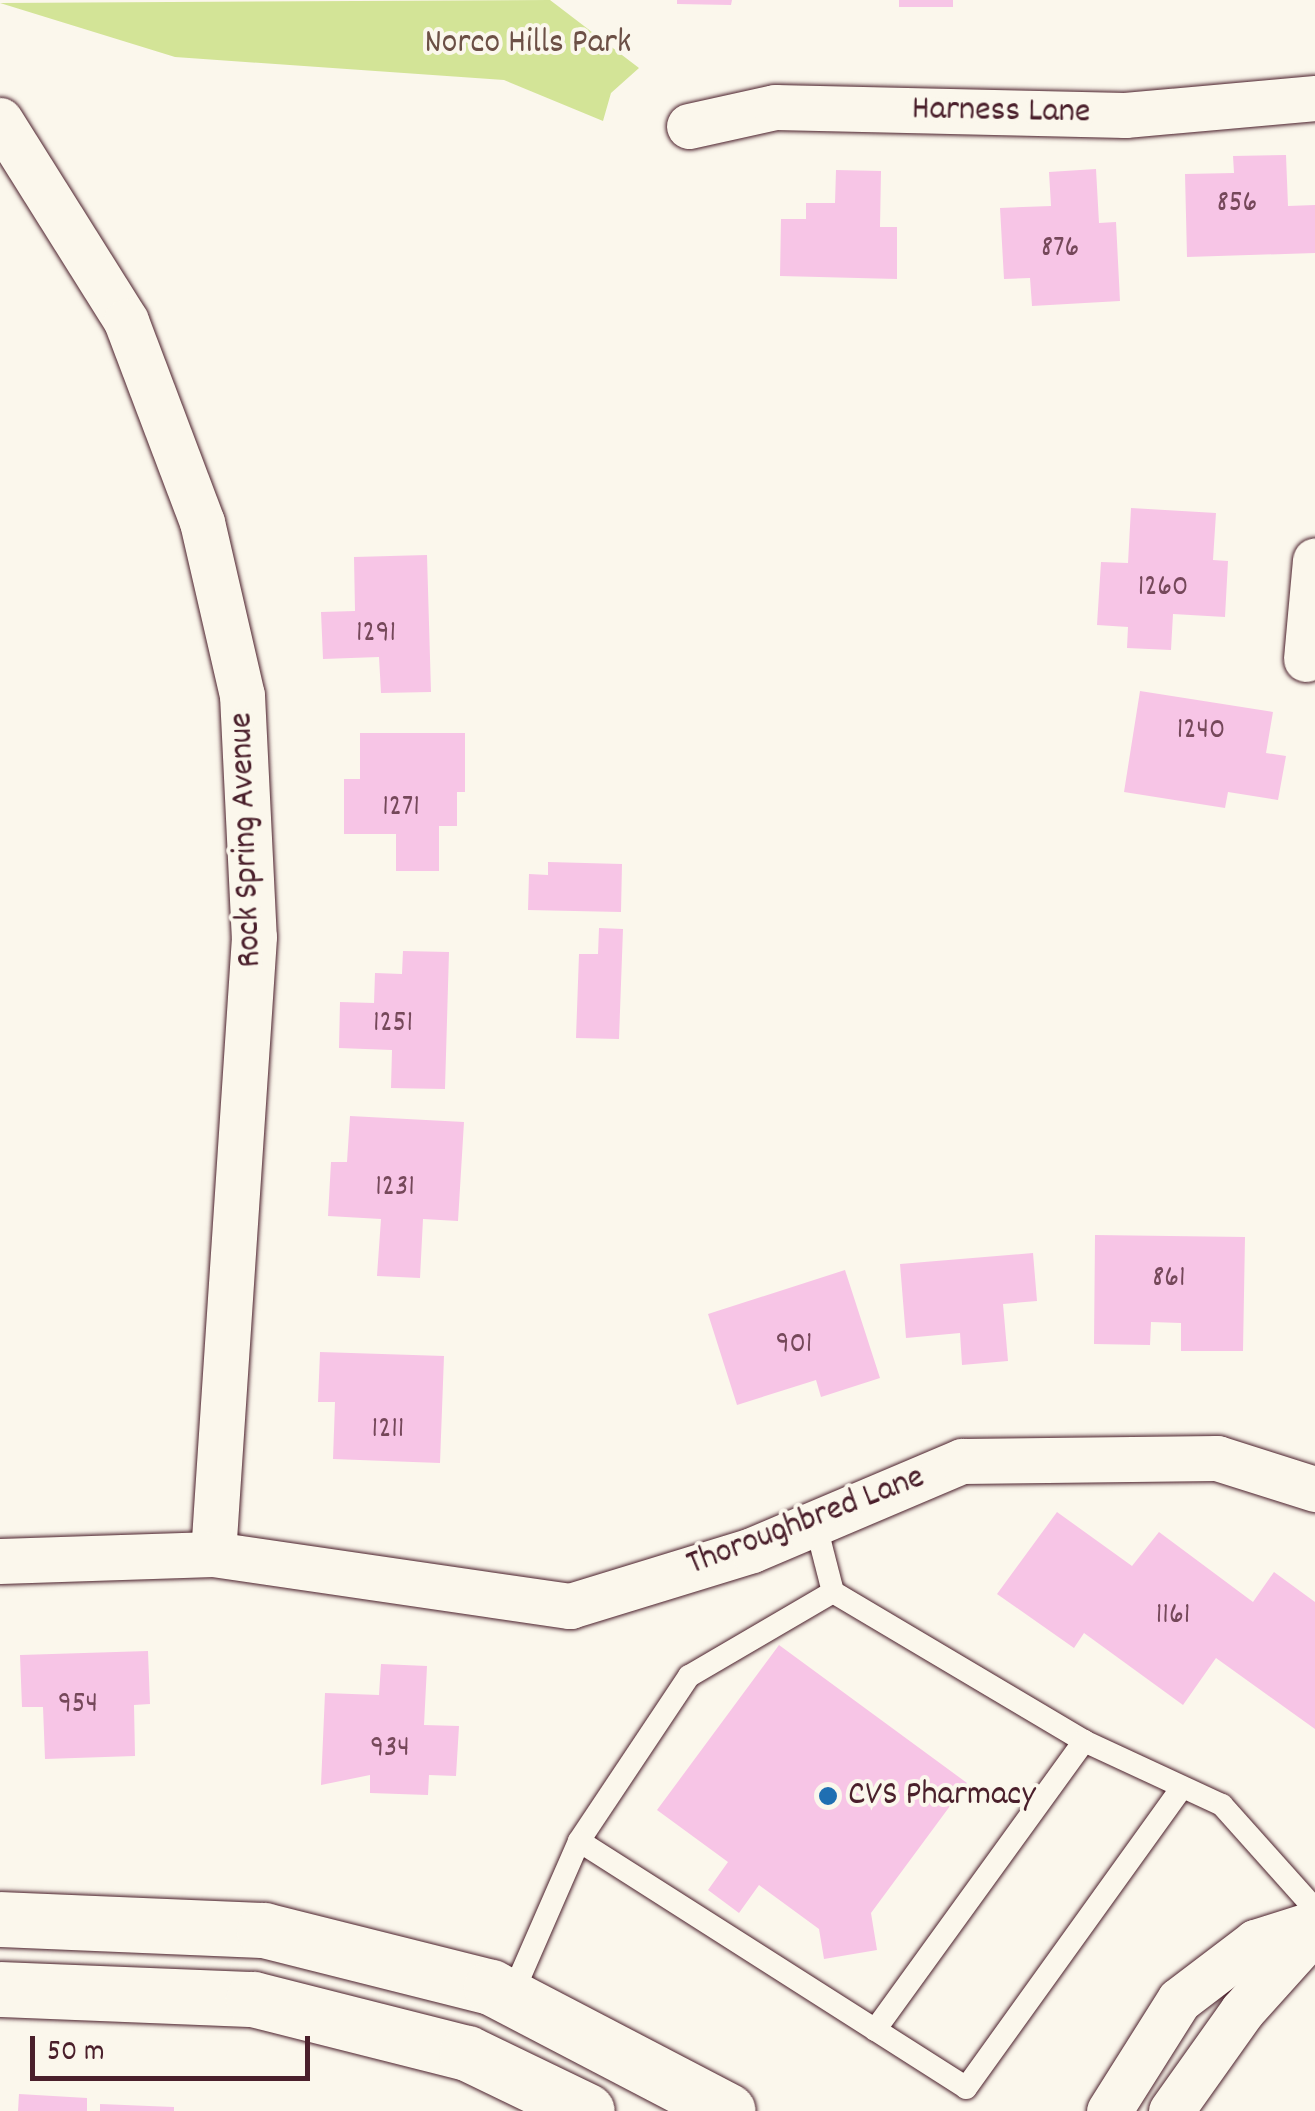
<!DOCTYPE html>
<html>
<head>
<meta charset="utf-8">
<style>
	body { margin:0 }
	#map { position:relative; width:1315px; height:2111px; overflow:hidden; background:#fbf7ec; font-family:Dekko,sans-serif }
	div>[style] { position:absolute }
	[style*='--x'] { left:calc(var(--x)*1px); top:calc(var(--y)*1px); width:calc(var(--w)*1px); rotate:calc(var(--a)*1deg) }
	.green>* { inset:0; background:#d3e497 }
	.building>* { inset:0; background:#f7c5e6; transform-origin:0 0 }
	.roads { filter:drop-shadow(0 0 2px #4a1f2b) drop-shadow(0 0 2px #4a1f2b) }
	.service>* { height:22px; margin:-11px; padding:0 11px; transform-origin:11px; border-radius:11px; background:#fbf7ec }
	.minor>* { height:45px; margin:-22.5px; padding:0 22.5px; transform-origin:22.5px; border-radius:22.5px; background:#fbf7ec }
	.primary>* { height:55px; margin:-27.5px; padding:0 27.5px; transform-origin:27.5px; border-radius:27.5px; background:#fbf7ec }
	.dots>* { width:28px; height:28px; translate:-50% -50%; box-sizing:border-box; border:5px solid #fbf7ec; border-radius:50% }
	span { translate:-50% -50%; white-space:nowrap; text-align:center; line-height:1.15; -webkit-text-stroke:8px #fbf7ec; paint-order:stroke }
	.number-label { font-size:30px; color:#75485a }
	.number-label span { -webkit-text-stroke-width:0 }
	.park-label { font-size:35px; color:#6c5046 }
	.street-label { font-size:35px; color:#4a1f2b }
	.poi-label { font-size:35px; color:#4a1f2b }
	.left { translate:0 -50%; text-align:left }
	.scale { position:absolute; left:30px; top:2036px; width:280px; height:45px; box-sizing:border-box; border:5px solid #4a1f2b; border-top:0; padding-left:12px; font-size:30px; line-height:35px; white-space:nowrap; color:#4a1f2b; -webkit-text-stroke:8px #fbf7ec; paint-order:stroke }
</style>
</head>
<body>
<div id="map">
	<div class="green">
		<div style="clip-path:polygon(550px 0,639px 68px,611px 93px,603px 121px,504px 80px,175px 57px,0 3px)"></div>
	</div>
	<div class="building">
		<div style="clip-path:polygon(677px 0,732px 0,731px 5px,677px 4px)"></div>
		<div style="left:899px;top:0;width:54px;height:7px"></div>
		<div style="clip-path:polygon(1286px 155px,1288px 206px,1315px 205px,1315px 253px,1187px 257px,1185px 174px,1234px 173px,1233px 156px)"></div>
		<div style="clip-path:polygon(1096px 169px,1099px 223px,1116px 222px,1120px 301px,1032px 306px,1030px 278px,1004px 279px,1000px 208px,1051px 206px,1049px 172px)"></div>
		<div style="clip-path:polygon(836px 170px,881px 171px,880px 227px,897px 227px,897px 279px,780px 276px,781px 219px,806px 219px,806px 203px,835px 203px)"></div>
		<div style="clip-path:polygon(1131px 508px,1216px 513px,1213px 560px,1228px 561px,1225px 617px,1173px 614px,1171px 650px,1127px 648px,1128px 627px,1097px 625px,1101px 562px,1128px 563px)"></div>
		<div style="clip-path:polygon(427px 555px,431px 692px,381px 693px,379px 657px,323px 659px,321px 612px,355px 611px,354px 557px)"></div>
		<div style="clip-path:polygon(1140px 691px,1273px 712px,1266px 753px,1286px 756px,1278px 800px,1228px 792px,1225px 808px,1124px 792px)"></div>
		<div style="clip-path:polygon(360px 733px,465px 733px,465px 792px,457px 792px,457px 826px,439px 826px,439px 871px,396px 871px,396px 834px,344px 834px,344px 779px,360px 779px)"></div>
		<div style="clip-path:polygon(548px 862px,622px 864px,621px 912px,528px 910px,529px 874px,548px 875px)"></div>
		<div style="clip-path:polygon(599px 928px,623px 929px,619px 1039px,576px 1038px,579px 954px,598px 954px)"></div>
		<div style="clip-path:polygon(403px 951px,449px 952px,445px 1089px,391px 1088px,392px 1050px,339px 1048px,340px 1002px,374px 1003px,375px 973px,402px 974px)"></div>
		<div style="clip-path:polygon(350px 1116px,464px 1122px,458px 1221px,423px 1219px,420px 1278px,377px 1276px,381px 1219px,328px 1216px,331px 1162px,347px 1162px)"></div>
		<div style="clip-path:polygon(1095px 1235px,1245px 1237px,1243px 1351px,1181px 1351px,1181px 1323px,1151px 1322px,1150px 1345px,1094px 1344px)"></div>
		<div style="clip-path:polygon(1033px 1253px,1037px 1301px,1003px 1304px,1008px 1361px,962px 1365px,960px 1333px,906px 1338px,900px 1264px)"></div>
		<div style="clip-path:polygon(845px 1270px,880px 1378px,821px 1397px,816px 1380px,737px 1405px,708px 1314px)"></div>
		<div style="clip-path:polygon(320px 1352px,444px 1356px,440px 1463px,333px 1459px,335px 1402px,318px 1402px)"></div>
		<div style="clip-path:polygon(1057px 1512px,1132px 1566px,1159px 1532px,1253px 1602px,1274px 1572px,1315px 1602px,1315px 1729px,1216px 1658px,1183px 1705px,1084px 1633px,1074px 1648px,997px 1594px)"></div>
		<div style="clip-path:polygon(779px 1645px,967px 1783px,871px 1913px,877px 1950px,824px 1959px,819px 1929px,759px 1885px,739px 1913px,708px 1890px,728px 1862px,657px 1810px)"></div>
		<div style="clip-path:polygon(148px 1651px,150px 1704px,134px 1705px,135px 1756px,45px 1759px,43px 1707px,22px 1707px,20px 1655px)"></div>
		<div style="clip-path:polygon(381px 1664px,427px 1666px,424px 1725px,459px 1726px,456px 1776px,429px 1775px,428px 1795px,370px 1793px,370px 1775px,321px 1785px,325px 1693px,379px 1695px)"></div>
		<div style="clip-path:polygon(19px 2094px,87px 2098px,87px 2111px,18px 2111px)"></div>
		<div style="clip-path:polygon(100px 2104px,174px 2107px,174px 2111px,100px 2111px)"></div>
	</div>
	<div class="roads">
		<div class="service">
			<div style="--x:814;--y:1518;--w:76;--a:75.6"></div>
			<div style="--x:833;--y:1592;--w:292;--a:30.7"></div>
			<div style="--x:1084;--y:1741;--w:152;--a:24.9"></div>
			<div style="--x:1222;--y:1805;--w:140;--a:48.2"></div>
			<div style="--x:833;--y:1592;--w:167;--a:149.7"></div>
			<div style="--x:689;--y:1676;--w:198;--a:123.7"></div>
			<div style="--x:579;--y:1841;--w:459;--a:32.5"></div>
			<div style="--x:966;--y:2088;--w:370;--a:-54.3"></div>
			<div style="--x:511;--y:1997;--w:170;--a:-66.4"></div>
			<div style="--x:875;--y:2030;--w:357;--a:-54.1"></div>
		</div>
		<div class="minor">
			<div style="--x:0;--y:120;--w:237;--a:57.9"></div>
			<div style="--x:126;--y:321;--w:215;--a:69.3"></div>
			<div style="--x:202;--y:522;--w:178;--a:77"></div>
			<div style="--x:242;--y:695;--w:242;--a:87.2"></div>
			<div style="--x:254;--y:937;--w:618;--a:93.8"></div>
			<div style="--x:689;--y:126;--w:88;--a:-12.5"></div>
			<div style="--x:775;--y:107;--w:350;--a:1.3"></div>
			<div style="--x:1125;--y:115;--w:191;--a:-5.1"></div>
			<div style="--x:1306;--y:659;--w:99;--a:-84.8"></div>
			<div style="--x:0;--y:1561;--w:213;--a:-1.9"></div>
			<div style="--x:213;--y:1554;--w:361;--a:8.3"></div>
			<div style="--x:570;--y:1606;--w:190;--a:-17.1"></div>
			<div style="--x:752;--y:1550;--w:228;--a:-23"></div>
			<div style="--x:962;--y:1461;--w:255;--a:-0.7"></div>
			<div style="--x:1217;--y:1458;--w:103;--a:17.6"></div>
			<div style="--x:1109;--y:2111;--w:131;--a:-57.8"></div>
			<div style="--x:1179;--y:2000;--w:96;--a:-37.3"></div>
			<div style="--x:1255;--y:1942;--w:63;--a:-17.6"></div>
			<div style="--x:1171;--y:2111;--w:123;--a:-54.6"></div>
			<div style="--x:1242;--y:2011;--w:109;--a:-48"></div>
		</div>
		<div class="primary">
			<div style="--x:0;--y:1919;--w:264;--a:2.4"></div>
			<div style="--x:264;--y:1930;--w:234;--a:14.1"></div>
			<div style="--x:491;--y:1987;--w:267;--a:27.6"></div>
			<div style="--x:0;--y:1989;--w:253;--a:2.3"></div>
			<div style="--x:253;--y:1999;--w:221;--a:14.2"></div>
			<div style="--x:467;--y:2053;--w:133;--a:25.8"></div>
		</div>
	</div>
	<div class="dots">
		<div style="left:828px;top:1796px;background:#1f6fb2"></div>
	</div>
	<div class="number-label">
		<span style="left:1237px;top:205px">856</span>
		<span style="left:1060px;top:250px">876</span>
		<span style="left:1163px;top:589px">1260</span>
		<span style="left:376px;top:635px">1291</span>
		<span style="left:1201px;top:732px">1240</span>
		<span style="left:401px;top:809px">1271</span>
		<span style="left:393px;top:1025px">1251</span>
		<span style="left:395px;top:1189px">1231</span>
		<span style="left:1169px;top:1280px">861</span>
		<span style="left:794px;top:1346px">901</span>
		<span style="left:388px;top:1431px">1211</span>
		<span style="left:1173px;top:1617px">1161</span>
		<span style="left:78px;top:1706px">954</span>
		<span style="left:390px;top:1750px">934</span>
	</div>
	<div class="park-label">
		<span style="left:528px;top:44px">Norco Hills Park</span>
	</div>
	<div class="street-label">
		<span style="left:1001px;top:112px;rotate:1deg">Harness Lane</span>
		<span style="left:247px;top:840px;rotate:-92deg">Rock Spring Avenue</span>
		<span style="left:806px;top:1522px;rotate:-21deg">Thoroughbred Lane</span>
	</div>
	<div class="poi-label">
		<span class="left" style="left:848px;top:1796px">CVS Pharmacy</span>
	</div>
	<div class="scale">50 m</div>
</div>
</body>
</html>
